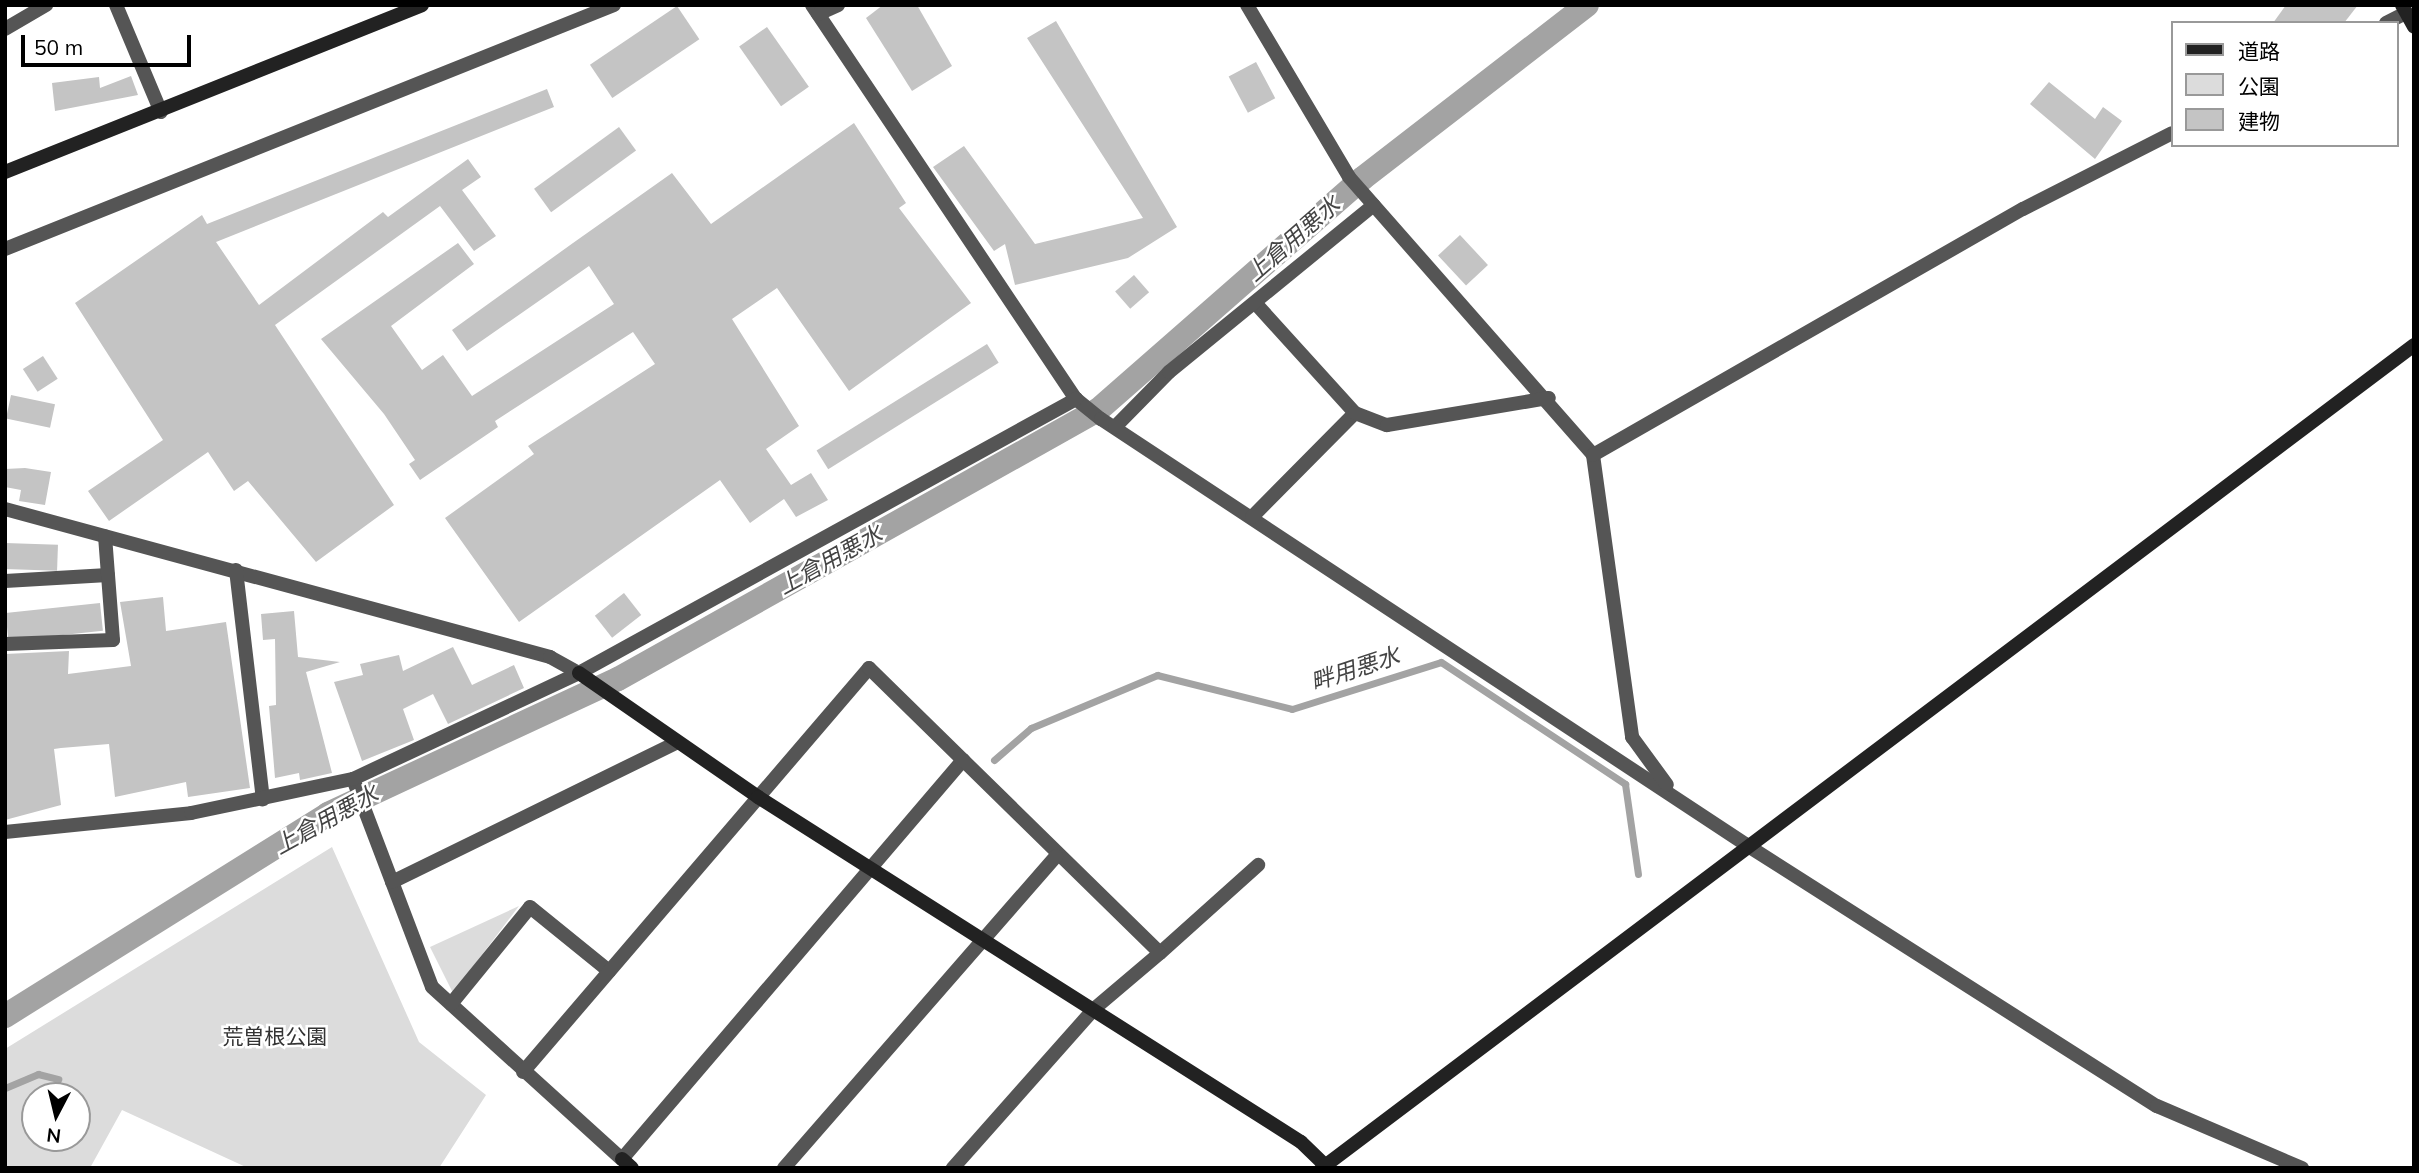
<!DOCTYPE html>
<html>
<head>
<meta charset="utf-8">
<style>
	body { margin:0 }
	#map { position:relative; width:2419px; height:1173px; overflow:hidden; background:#fff; font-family:Mulish,"Noto Sans JP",sans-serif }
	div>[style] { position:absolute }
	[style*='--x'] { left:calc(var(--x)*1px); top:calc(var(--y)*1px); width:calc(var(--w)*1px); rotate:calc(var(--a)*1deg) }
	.green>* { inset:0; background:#dcdcdc }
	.stream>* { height:7px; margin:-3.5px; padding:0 3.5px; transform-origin:3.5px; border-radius:3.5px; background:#a3a3a3 }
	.canal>* { height:24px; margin:-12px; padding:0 12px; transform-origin:12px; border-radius:12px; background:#a3a3a3 }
	.building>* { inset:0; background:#c4c4c4; transform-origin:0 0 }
	.street>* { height:14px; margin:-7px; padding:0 7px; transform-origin:7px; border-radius:7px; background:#555 }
	.secondary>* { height:14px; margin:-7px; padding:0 7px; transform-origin:7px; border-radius:7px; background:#222 }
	span { translate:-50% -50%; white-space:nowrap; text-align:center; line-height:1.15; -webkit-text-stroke:5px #fff; paint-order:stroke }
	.park-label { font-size:21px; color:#333 }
	.water-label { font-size:23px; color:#444; font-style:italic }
	.frame { position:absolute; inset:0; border:7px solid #000; pointer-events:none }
	.legend { position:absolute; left:2171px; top:21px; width:228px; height:126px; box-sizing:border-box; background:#fff; border:2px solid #999; margin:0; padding:9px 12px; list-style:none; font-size:21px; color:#000 }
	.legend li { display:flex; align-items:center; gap:14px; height:35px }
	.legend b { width:35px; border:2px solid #999 }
	.north { position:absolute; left:21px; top:1082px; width:70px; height:70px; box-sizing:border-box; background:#fff; border:2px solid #999; border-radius:50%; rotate:187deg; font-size:19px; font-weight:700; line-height:28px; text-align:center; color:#000 }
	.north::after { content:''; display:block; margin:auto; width:24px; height:32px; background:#000; clip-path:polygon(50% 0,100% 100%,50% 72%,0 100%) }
	.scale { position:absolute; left:21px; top:35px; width:170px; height:32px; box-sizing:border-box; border:4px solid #000; border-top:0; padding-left:9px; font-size:21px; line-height:24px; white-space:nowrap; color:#000; -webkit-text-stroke:5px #fff; paint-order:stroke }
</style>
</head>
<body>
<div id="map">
	<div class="green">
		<div style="clip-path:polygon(evenodd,332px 847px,419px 1042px,486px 1095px,439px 1168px,248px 1168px,122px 1110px,90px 1168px,5px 1168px,5px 1049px,332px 847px,35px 1096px,77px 1096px,77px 1138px,35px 1138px,35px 1096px)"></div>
		<div style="clip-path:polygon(519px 906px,453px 993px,430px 947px)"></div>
	</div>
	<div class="stream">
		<div style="--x:994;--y:760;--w:49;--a:-40.9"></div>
		<div style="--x:1031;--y:728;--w:137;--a:-22.8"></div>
		<div style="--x:1157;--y:675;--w:139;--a:14.1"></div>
		<div style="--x:1292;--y:709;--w:156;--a:-17.5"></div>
		<div style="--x:1441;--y:662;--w:221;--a:33.5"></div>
		<div style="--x:1625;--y:784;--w:91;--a:81.8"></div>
		<div style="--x:5;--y:1088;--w:36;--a:-23"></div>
		<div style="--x:38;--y:1074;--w:21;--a:14"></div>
	</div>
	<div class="canal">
		<div style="--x:5;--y:1016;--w:381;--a:-32"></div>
		<div style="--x:328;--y:814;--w:320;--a:-25"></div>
		<div style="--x:618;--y:679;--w:550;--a:-29.27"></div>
		<div style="--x:1098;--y:410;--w:352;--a:-41.2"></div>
		<div style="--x:1363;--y:178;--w:283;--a:-37.7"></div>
	</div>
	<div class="building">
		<div style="clip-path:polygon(883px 5px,917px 5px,952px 66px,912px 91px,866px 18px)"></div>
		<div style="clip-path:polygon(2286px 5px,2358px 5px,2344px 23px,2273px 23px)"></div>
		<div style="left:677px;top:6px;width:40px;height:105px;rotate:56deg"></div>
		<div style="clip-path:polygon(1056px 21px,1177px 227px,1128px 258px,1015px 285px,1005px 244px,994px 251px,933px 167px,964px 146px,1035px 244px,1143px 218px,1027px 38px)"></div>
		<div style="left:767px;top:27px;width:73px;height:34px;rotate:55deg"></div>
		<div style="left:1256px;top:62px;width:41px;height:31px;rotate:62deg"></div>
		<div style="clip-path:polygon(131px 76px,138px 95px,55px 111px,52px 83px,99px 77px,100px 88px)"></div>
		<div style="clip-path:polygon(2049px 82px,2095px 119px,2103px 107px,2122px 121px,2095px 159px,2030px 104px)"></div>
		<div style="clip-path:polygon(547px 89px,554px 107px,216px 242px,259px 305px,383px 212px,388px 217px,468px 159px,481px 177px,462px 190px,496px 236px,474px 251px,440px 206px,275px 325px,394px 505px,316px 562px,248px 481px,234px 491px,208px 452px,109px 521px,88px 491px,163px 440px,75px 303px,202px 215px,207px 224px)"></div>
		<div style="clip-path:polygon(854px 123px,906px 203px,899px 208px,971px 303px,849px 391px,777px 288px,732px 319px,799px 426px,766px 449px,791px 485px,811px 473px,828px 500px,796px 517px,784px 499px,750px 523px,720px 480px,519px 622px,445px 518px,534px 454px,528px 446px,655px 364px,633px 332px,495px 421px,498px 427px,420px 480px,409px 464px,415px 460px,384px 414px,321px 339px,458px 243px,474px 264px,391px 326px,422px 370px,443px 355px,472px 396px,614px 304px,589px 266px,467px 351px,452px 330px,573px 243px,672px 173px,711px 224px)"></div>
		<div style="left:619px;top:127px;width:29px;height:105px;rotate:54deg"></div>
		<div style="left:1460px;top:235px;width:41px;height:30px;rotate:47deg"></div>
		<div style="left:1134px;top:275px;width:23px;height:25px;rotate:49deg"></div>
		<div style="left:987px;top:344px;width:22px;height:201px;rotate:58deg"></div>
		<div style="left:43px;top:356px;width:27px;height:24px;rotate:57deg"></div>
		<div style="left:11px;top:395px;width:45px;height:24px;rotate:12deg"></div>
		<div style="clip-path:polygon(25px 468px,51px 472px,45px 505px,19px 501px,21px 490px,5px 487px,5px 469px)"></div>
		<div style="left:5px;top:543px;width:53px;height:26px;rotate:2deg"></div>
		<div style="left:624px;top:593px;width:28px;height:37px;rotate:52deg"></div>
		<div style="clip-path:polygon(163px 597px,166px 631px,226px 622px,250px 788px,188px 797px,186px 782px,115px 797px,109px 744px,61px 748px,54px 749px,61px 805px,5px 820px,5px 654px,69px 651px,68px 674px,131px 666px,120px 602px)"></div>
		<div style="left:100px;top:603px;width:28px;height:95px;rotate:84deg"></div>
		<div style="clip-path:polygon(294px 611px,298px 657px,340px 662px,306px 672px,332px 773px,300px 780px,299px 773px,275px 778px,269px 706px,276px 705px,275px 639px,263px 640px,261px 614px)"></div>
		<div style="clip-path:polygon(453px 647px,472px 685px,514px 665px,524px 688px,448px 724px,433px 694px,403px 709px,414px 740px,362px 761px,334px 682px,363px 675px,360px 664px,399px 655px,403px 671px)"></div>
	</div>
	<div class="street">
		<div style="--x:116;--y:5;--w:116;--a:67.2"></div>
		<div style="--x:812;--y:5;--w:474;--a:56.2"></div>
		<div style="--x:1076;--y:399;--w:32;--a:39"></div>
		<div style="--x:1101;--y:419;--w:772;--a:33.42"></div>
		<div style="--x:1745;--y:844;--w:488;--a:32.5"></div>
		<div style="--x:2157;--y:1106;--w:158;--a:23.2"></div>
		<div style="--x:1247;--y:5;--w:200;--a:59.3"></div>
		<div style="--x:1349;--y:177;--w:370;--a:48.7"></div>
		<div style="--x:1593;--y:455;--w:285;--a:82.1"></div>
		<div style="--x:1632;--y:737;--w:59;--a:53.9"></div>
		<div style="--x:818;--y:14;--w:22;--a:-24"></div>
		<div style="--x:2386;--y:23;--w:22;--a:-27"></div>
		<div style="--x:5;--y:29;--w:48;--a:-30.3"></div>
		<div style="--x:5;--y:249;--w:656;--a:-21.83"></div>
		<div style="--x:1257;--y:305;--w:146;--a:47.8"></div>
		<div style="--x:1115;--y:427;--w:77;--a:-45.5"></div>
		<div style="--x:1169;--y:372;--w:264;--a:-39.2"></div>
		<div style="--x:1593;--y:455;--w:495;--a:-29.8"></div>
		<div style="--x:2023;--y:209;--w:167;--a:-27"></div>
		<div style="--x:5;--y:509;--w:565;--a:15.19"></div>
		<div style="--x:550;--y:657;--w:33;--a:29"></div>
		<div style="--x:1252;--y:517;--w:146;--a:-45.3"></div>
		<div style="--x:1355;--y:413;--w:34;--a:21"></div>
		<div style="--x:1387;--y:425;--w:164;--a:-9.5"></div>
		<div style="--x:236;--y:570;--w:231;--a:83.3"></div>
		<div style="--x:5;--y:581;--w:103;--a:-3.3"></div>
		<div style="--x:5;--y:644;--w:108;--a:-2.1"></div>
		<div style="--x:113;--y:640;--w:104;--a:-94.4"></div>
		<div style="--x:353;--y:779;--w:222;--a:69.2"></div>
		<div style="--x:432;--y:987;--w:256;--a:42.2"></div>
		<div style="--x:622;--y:1159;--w:525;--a:-49.48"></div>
		<div style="--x:5;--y:832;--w:187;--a:-5.8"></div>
		<div style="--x:191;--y:813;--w:166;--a:-11.9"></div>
		<div style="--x:353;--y:779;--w:250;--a:-25.1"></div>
		<div style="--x:579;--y:673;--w:568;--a:-28.87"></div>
		<div style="--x:392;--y:882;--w:316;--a:-26.1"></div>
		<div style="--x:1160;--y:953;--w:132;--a:-41.9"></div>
		<div style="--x:451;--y:1004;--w:125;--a:-50.8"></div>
		<div style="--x:530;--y:907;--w:102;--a:39"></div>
		<div style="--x:523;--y:1072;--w:532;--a:-49.42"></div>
		<div style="--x:869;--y:668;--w:407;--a:44.4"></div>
		<div style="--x:1160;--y:953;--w:87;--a:139.7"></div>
		<div style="--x:1094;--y:1009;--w:213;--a:131.6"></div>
		<div style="--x:784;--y:1168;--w:414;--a:-48.9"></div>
	</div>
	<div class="secondary">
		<div style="--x:2402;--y:5;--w:25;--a:61"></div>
		<div style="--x:5;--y:172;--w:449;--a:-21.8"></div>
		<div style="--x:579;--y:673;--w:218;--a:34.7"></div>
		<div style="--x:758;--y:797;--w:643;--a:32.43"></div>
		<div style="--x:1301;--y:1142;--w:37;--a:44"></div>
		<div style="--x:622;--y:1159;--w:13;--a:42"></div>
		<div style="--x:1322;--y:1168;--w:1367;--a:-37"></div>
	</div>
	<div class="park-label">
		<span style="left:275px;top:1036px">荒曽根公園</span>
	</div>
	<div class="water-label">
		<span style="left:1293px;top:239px;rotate:-41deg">上倉用悪水</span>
		<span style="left:830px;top:560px;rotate:-29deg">上倉用悪水</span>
		<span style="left:1355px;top:669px;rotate:-18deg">畔用悪水</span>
		<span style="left:326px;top:820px;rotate:-29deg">上倉用悪水</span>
	</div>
	<div class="frame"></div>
	<ul class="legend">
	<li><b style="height:9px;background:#222"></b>道路</li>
	<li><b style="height:19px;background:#dcdcdc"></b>公園</li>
	<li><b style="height:19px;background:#c4c4c4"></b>建物</li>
	</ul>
	<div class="north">N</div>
	<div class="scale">50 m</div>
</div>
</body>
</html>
